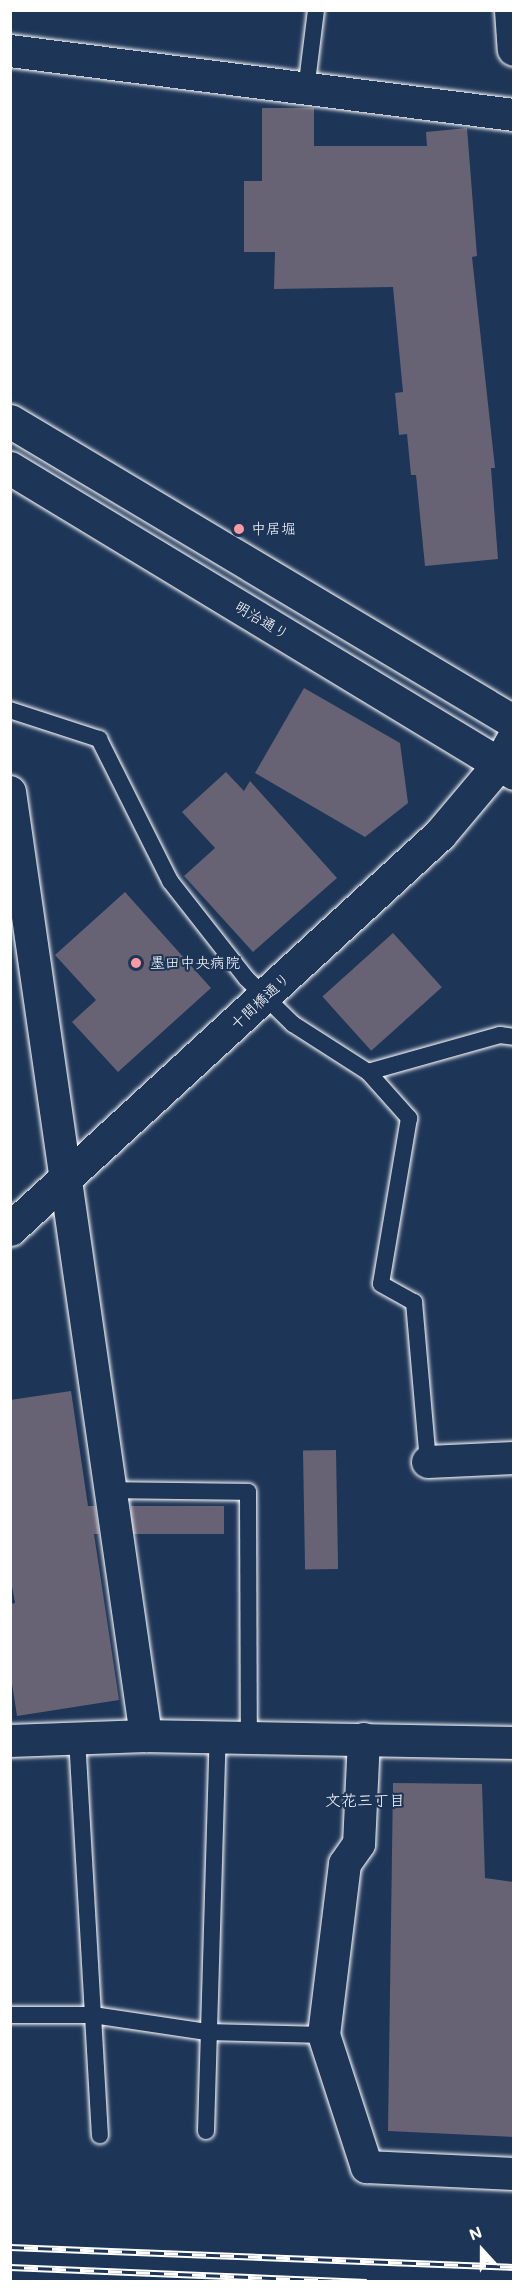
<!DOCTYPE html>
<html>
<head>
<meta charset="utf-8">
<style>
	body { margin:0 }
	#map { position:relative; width:524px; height:2292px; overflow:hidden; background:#1d3557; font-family:Mali,"Klee One",sans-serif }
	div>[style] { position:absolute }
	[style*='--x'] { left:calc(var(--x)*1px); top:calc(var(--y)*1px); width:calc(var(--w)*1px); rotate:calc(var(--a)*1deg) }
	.building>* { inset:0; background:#686275; transform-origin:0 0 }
	.roads { filter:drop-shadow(0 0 2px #fff) drop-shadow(0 0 2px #fff) }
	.lane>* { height:16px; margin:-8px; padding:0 8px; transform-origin:8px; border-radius:8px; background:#1d3557 }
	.street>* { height:32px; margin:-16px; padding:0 16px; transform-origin:16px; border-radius:16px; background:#1d3557 }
	.secondary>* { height:33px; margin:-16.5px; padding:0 16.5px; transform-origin:16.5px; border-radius:16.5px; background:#1d3557 }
	.primary>* { height:33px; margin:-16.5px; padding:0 16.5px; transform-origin:16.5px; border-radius:16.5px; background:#1d3557 }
	.rail>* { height:7px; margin-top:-3.5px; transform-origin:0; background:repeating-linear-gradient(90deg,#1d3557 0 14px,#fff 0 28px); box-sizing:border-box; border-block:2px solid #fff }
	.dots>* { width:16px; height:16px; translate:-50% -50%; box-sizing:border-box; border:3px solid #1d3557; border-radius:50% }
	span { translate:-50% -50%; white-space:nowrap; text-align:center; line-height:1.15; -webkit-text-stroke:4.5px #1d3557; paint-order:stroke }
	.poi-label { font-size:15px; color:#fff }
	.left { translate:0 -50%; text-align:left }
	.street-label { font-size:15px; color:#fff }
	.neighbourhood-label { font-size:16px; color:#fff }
	.frame { position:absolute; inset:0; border:12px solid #fff; pointer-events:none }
	.north { position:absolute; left:452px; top:2220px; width:60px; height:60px; -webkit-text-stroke:4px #1d3557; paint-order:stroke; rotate:339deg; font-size:16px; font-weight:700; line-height:24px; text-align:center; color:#fff }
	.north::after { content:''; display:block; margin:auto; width:21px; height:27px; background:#fff; clip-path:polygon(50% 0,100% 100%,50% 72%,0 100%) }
</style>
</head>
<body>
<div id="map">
	<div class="building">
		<div style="clip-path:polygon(262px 108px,314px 108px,314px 146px,427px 146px,426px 132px,467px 128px,477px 256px,472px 257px,495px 468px,491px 468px,498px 559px,425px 566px,416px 475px,411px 475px,407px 434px,399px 435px,395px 393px,403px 392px,393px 287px,274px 289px,275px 252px,244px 252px,244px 181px,262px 181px)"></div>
		<div style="clip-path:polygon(304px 688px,400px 743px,408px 803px,365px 837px,255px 773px)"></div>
		<div style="clip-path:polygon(226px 772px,244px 791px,250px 781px,337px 878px,253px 952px,184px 876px,215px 848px,182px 812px)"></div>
		<div style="clip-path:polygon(125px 892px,211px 988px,118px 1072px,72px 1022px,96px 1000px,55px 955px)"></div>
		<div style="left:393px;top:933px;width:73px;height:95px;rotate:48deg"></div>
		<div style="clip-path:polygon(71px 1391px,88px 1506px,95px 1506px,99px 1534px,94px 1534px,119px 1700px,17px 1716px,10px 1671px,10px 1604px,15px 1603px,10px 1575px,10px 1400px)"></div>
		<div style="left:336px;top:1450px;width:119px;height:33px;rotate:89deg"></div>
		<div style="left:131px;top:1506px;width:93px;height:28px"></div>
		<div style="clip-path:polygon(393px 1783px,482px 1784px,485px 1878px,513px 1882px,513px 2137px,388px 2131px)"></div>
	</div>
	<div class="roads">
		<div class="lane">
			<div style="--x:306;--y:90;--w:81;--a:-82.9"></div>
			<div style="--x:10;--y:710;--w:94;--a:18"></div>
			<div style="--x:99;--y:739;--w:159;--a:63.4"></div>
			<div style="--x:170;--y:881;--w:123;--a:51.9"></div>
			<div style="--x:246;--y:978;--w:66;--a:44.4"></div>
			<div style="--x:293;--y:1024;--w:89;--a:32.6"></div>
			<div style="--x:368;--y:1072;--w:62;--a:48.3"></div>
			<div style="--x:409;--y:1118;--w:168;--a:99.6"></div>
			<div style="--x:381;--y:1284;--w:38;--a:29"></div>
			<div style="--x:414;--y:1302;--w:161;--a:85"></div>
			<div style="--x:368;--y:1072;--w:137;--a:-15.7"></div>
			<div style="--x:500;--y:1035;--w:14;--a:8"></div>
			<div style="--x:109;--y:1490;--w:139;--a:0.8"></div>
			<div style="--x:248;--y:1492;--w:245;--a:89.8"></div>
			<div style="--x:77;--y:1738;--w:398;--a:86.7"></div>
			<div style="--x:10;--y:2015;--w:83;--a:0"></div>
			<div style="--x:93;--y:2015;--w:115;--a:8.5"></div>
			<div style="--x:207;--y:2032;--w:117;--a:1.5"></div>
			<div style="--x:206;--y:2131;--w:394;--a:-88.3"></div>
		</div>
		<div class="street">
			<div style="--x:10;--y:51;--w:508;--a:7.24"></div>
			<div style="--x:10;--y:792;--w:954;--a:81.8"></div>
			<div style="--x:428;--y:1462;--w:86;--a:-2.7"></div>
			<div style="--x:364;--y:1739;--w:105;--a:92.7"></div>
			<div style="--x:359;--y:1844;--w:24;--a:125"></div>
			<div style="--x:345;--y:1864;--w:172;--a:97"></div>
			<div style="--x:324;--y:2035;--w:139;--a:72"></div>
			<div style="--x:367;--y:2167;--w:147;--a:2.7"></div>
			<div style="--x:10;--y:1741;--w:136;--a:-2.1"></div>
			<div style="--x:146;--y:1736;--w:368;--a:1.1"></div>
		</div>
		<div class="secondary">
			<div style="--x:511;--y:10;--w:39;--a:86"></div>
			<div style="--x:10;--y:1229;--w:584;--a:-42.57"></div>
			<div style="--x:440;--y:834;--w:92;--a:-49.9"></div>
			<div style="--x:499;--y:764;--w:31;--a:-61"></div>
		</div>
		<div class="primary">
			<div style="--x:10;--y:421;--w:587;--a:30.85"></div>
			<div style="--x:10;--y:468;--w:589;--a:31.18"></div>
		</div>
	</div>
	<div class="rail">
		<div style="--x:10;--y:2247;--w:504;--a:2.27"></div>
		<div style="--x:10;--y:2267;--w:357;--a:2.4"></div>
	</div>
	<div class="dots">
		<div style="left:239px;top:529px;background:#ff9aa2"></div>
		<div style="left:136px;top:963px;background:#ff9aa2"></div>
	</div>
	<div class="poi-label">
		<span class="left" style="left:251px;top:529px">中居堀</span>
		<span class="left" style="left:150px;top:963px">墨田中央病院</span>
	</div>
	<div class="street-label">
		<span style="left:262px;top:620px;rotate:31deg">明治通り</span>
		<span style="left:260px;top:1001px;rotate:-43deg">十間橋通り</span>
	</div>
	<div class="neighbourhood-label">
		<span style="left:365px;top:1800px">文花三丁目</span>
	</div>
	<div class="frame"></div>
	<div class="north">N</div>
</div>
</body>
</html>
